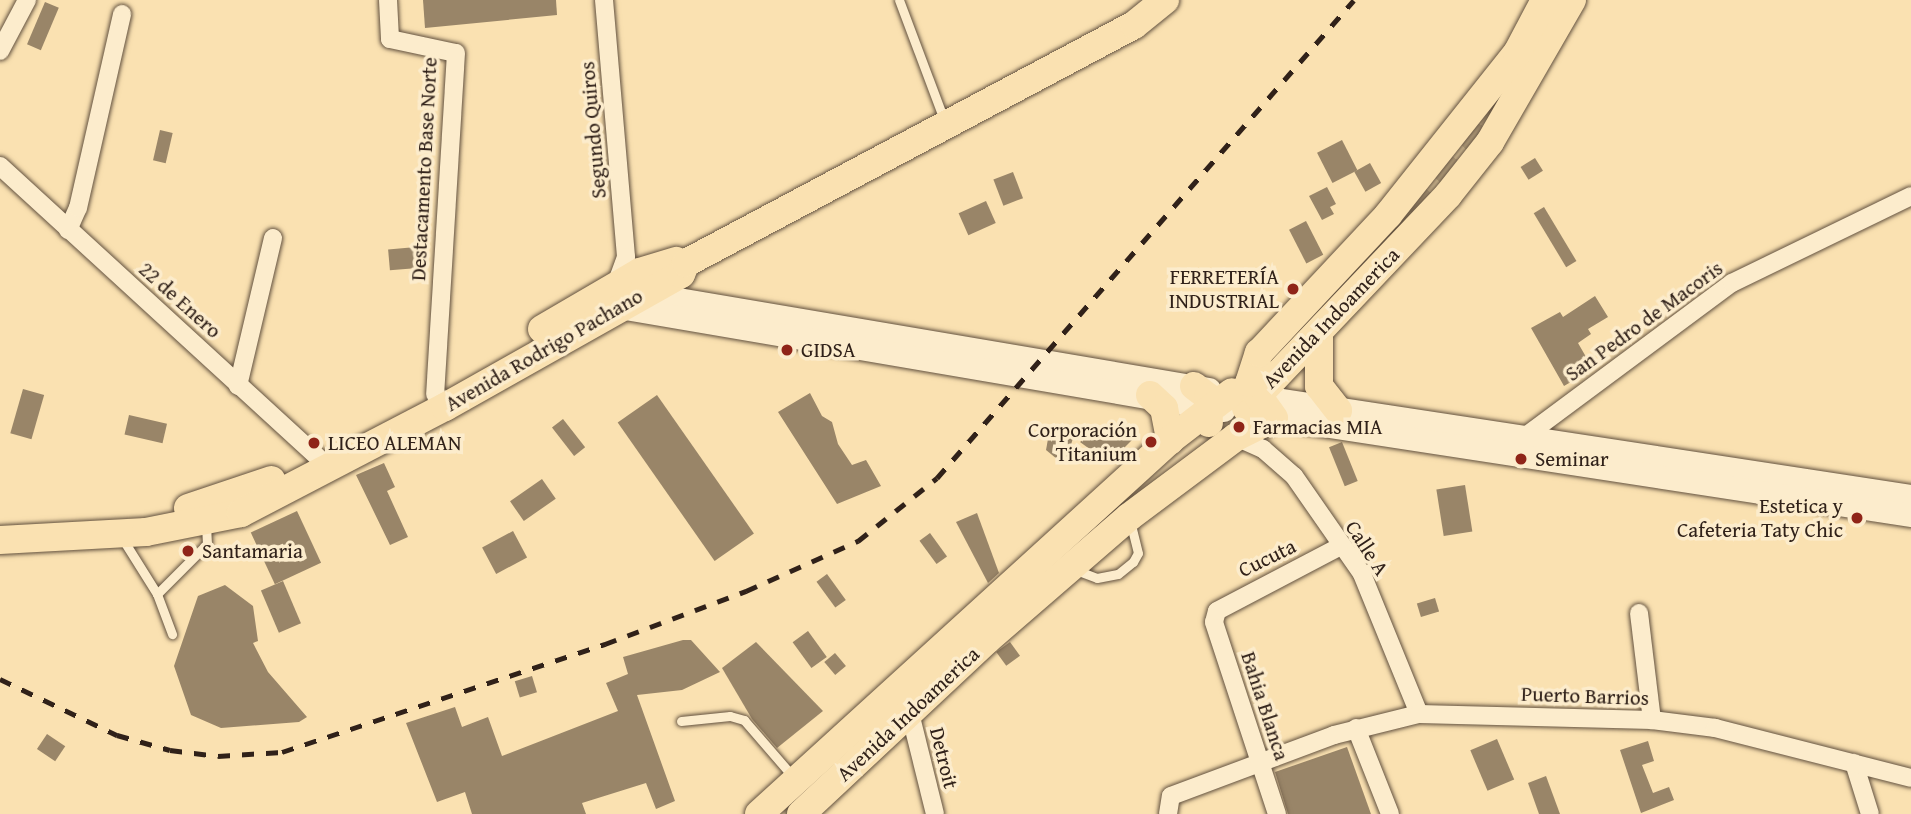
<!DOCTYPE html>
<html>
<head>
<meta charset="utf-8">
<style>
	body { margin:0 }
	#map { position:relative; width:1911px; height:814px; overflow:hidden; background:#fae1b1; font-family:"Gentium Book Plus",serif }
	div>[style] { position:absolute }
	[style*='--x'] { left:calc(var(--x)*1px); top:calc(var(--y)*1px); width:calc(var(--w)*1px); rotate:calc(var(--a)*1deg) }
	.building>* { inset:0; background:#998568; transform-origin:0 0 }
	.primary-tunnel>* { height:28px; margin-top:-14px; transform-origin:0; background:repeating-linear-gradient(90deg,#d2bb93 0 28px,transparent 0 42px) }
	.roads { filter:drop-shadow(0 0 2px #62513f) drop-shadow(0 0 2px #62513f) }
	.service>* { height:9px; margin:-4.5px; padding:0 4.5px; transform-origin:4.5px; border-radius:4.5px; background:#fceccc }
	.minor>* { height:18px; margin:-9px; padding:0 9px; transform-origin:9px; border-radius:9px; background:#fceccc }
	.tertiary>* { height:23px; margin:-11.5px; padding:0 11.5px; transform-origin:11.5px; border-radius:11.5px; background:#fceccc }
	.primary>* { height:28px; margin:-14px; padding:0 14px; transform-origin:14px; border-radius:14px; background:#fae1b1 }
	.rail>* { height:5px; margin-top:-2.5px; transform-origin:0; background:repeating-linear-gradient(90deg,#302119 0 12px,transparent 0 24px) }
	.dots>* { width:19px; height:19px; translate:-50% -50%; box-sizing:border-box; border:4px solid #fceccc; border-radius:50% }
	span { translate:-50% -50%; white-space:nowrap; text-align:center; line-height:1.15; -webkit-text-stroke:7px #fceccc; paint-order:stroke }
	.street-label { font-size:21px; color:#302119 }
	.poi-label { font-size:21px; color:#302119 }
	.right { translate:-100% -50%; text-align:right }
	.left { translate:0 -50%; text-align:left }
</style>
</head>
<body>
<div id="map">
	<div class="building">
		<div style="clip-path:polygon(423px 0,556px 0,557px 15px,425px 28px)"></div>
		<div style="left:45px;top:2px;width:15px;height:46px;rotate:23deg"></div>
		<div style="left:160px;top:130px;width:13px;height:31px;rotate:13deg"></div>
		<div style="left:1342px;top:140px;width:34px;height:28px;rotate:63deg"></div>
		<div style="left:1535px;top:158px;width:15px;height:17px;rotate:58deg"></div>
		<div style="left:1370px;top:163px;width:23px;height:18px;rotate:61deg"></div>
		<div style="left:1013px;top:172px;width:28px;height:21px;rotate:69deg"></div>
		<div style="clip-path:polygon(1327px 187px,1336px 204px,1330px 207px,1334px 214px,1322px 220px,1309px 196px)"></div>
		<div style="left:986px;top:201px;width:24px;height:30px;rotate:66deg"></div>
		<div style="left:1544px;top:207px;width:63px;height:12px;rotate:59deg"></div>
		<div style="left:1306px;top:221px;width:38px;height:19px;rotate:63deg"></div>
		<div style="left:416px;top:247px;width:21px;height:28px;rotate:85deg"></div>
		<div style="clip-path:polygon(1595px 296px,1608px 317px,1588px 329px,1591px 334px,1578px 343px,1593px 369px,1564px 386px,1531px 328px,1560px 312px,1563px 317px)"></div>
		<div style="left:23px;top:389px;width:22px;height:46px;rotate:16deg"></div>
		<div style="clip-path:polygon(810px 393px,822px 416px,832px 422px,838px 444px,852px 465px,866px 460px,881px 486px,837px 504px,778px 412px)"></div>
		<div style="left:657px;top:395px;width:169px;height:48px;rotate:55deg"></div>
		<div style="left:129px;top:415px;width:39px;height:20px;rotate:13deg"></div>
		<div style="left:563px;top:419px;width:36px;height:14px;rotate:52deg"></div>
		<div style="clip-path:polygon(1103px 425px,1132px 440px,1109px 463px,1080px 442px)"></div>
		<div style="clip-path:polygon(1058px 431px,1073px 438px,1067px 458px,1057px 459px,1046px 450px,1048px 439px)"></div>
		<div style="left:1342px;top:442px;width:42px;height:14px;rotate:68deg"></div>
		<div style="clip-path:polygon(384px 463px,395px 487px,387px 491px,408px 537px,390px 545px,356px 475px)"></div>
		<div style="left:542px;top:479px;width:24px;height:39px;rotate:55deg"></div>
		<div style="left:1465px;top:485px;width:47px;height:29px;rotate:81deg"></div>
		<div style="left:297px;top:511px;width:57px;height:51px;rotate:65deg"></div>
		<div style="clip-path:polygon(977px 513px,999px 573px,988px 583px,956px 522px)"></div>
		<div style="left:513px;top:531px;width:30px;height:35px;rotate:62deg"></div>
		<div style="left:930px;top:533px;width:29px;height:13px;rotate:54deg"></div>
		<div style="left:827px;top:574px;width:32px;height:13px;rotate:54deg"></div>
		<div style="left:283px;top:581px;width:46px;height:24px;rotate:67deg"></div>
		<div style="clip-path:polygon(225px 585px,253px 606px,258px 641px,253px 643px,268px 672px,307px 717px,299px 722px,221px 728px,191px 715px,174px 666px,198px 596px)"></div>
		<div style="left:1435px;top:598px;width:14px;height:19px;rotate:73deg"></div>
		<div style="left:808px;top:631px;width:32px;height:19px;rotate:54deg"></div>
		<div style="clip-path:polygon(683px 640px,691px 640px,720px 672px,682px 690px,637px 695px,675px 801px,656px 809px,646px 783px,582px 803px,586px 814px,472px 814px,465px 792px,437px 802px,406px 723px,455px 707px,462px 727px,488px 717px,502px 756px,618px 711px,606px 683px,628px 674px,623px 657px)"></div>
		<div style="clip-path:polygon(756px 642px,823px 711px,777px 748px,752px 719px,722px 668px)"></div>
		<div style="left:1010px;top:642px;width:17px;height:17px;rotate:54deg"></div>
		<div style="left:835px;top:653px;width:17px;height:14px;rotate:50deg"></div>
		<div style="left:532px;top:676px;width:17px;height:18px;rotate:73deg"></div>
		<div style="left:47px;top:734px;width:22px;height:18px;rotate:34deg"></div>
		<div style="left:1497px;top:739px;width:44px;height:29px;rotate:67deg"></div>
		<div style="clip-path:polygon(1648px 741px,1654px 761px,1642px 765px,1653px 793px,1669px 787px,1674px 800px,1641px 813px,1620px 750px)"></div>
		<div style="clip-path:polygon(1347px 747px,1371px 814px,1288px 814px,1275px 772px)"></div>
		<div style="clip-path:polygon(1546px 776px,1560px 814px,1539px 814px,1528px 783px)"></div>
	</div>
	<div class="primary-tunnel">
		<div style="--x:1408;--y:210;--w:163;--a:-49.5"></div>
		<div style="--x:1289;--y:343;--w:103;--a:-48.1"></div>
	</div>
	<div class="roads">
		<div class="service">
			<div style="--x:899;--y:0;--w:128;--a:69.4"></div>
			<div style="--x:122;--y:538;--w:66;--a:58"></div>
			<div style="--x:157;--y:594;--w:43;--a:69.4"></div>
			<div style="--x:1076;--y:570;--w:22;--a:21"></div>
			<div style="--x:1097;--y:578;--w:21;--a:-11"></div>
			<div style="--x:1118;--y:574;--w:19;--a:-39"></div>
			<div style="--x:1133;--y:562;--w:10;--a:-61"></div>
			<div style="--x:1138;--y:553;--w:32;--a:-104"></div>
			<div style="--x:157;--y:594;--w:71;--a:-45"></div>
			<div style="--x:207;--y:544;--w:19;--a:-93"></div>
			<div style="--x:681;--y:721;--w:49;--a:-5.8"></div>
			<div style="--x:730;--y:716;--w:15;--a:16"></div>
			<div style="--x:744;--y:720;--w:78;--a:49.2"></div>
		</div>
		<div class="minor">
			<div style="--x:388;--y:0;--w:39;--a:87"></div>
			<div style="--x:390;--y:39;--w:67;--a:12"></div>
			<div style="--x:456;--y:53;--w:342;--a:93.5"></div>
			<div style="--x:604;--y:0;--w:258;--a:85.1"></div>
			<div style="--x:626;--y:257;--w:30;--a:110"></div>
			<div style="--x:0;--y:51;--w:58;--a:-62.1"></div>
			<div style="--x:0;--y:166;--w:445;--a:42.5"></div>
			<div style="--x:68;--y:230;--w:24;--a:-66"></div>
			<div style="--x:78;--y:208;--w:199;--a:-77.2"></div>
			<div style="--x:238;--y:386;--w:152;--a:-76.7"></div>
			<div style="--x:1236;--y:437;--w:30;--a:24"></div>
			<div style="--x:1263;--y:449;--w:41;--a:41.1"></div>
			<div style="--x:1294;--y:476;--w:119;--a:55.2"></div>
			<div style="--x:1362;--y:574;--w:151;--a:67.8"></div>
			<div style="--x:1523;--y:438;--w:260;--a:-36.6"></div>
			<div style="--x:1732;--y:283;--w:199;--a:-25.9"></div>
			<div style="--x:1639;--y:613;--w:108;--a:83.1"></div>
			<div style="--x:910;--y:713;--w:104;--a:76.1"></div>
			<div style="--x:1356;--y:728;--w:92;--a:68.4"></div>
			<div style="--x:1854;--y:763;--w:53;--a:72.6"></div>
			<div style="--x:1168;--y:814;--w:18;--a:-81"></div>
			<div style="--x:1171;--y:796;--w:174;--a:-20.5"></div>
			<div style="--x:1334;--y:735;--w:88;--a:-13.9"></div>
			<div style="--x:1419;--y:714;--w:233;--a:1.5"></div>
			<div style="--x:1652;--y:720;--w:64;--a:7.2"></div>
			<div style="--x:1715;--y:728;--w:202;--a:14.3"></div>
			<div style="--x:1277;--y:814;--w:202;--a:-108.2"></div>
			<div style="--x:1214;--y:622;--w:11;--a:-75"></div>
			<div style="--x:1217;--y:611;--w:138;--a:-27.7"></div>
		</div>
		<div class="tertiary">
			<div style="--x:642;--y:289;--w:4;--a:76"></div>
			<div style="--x:643;--y:293;--w:574;--a:9.63"></div>
			<div style="--x:618;--y:303;--w:4;--a:76"></div>
			<div style="--x:619;--y:307;--w:613;--a:9.68"></div>
			<div style="--x:1250;--y:395;--w:669;--a:8.69"></div>
			<div style="--x:1257;--y:415;--w:662;--a:8.69"></div>
		</div>
		<div class="primary">
			<div style="--x:542;--y:329;--w:113;--a:-30.2"></div>
			<div style="--x:640;--y:272;--w:38;--a:-17"></div>
			<div style="--x:1319;--y:334;--w:52;--a:90"></div>
			<div style="--x:1319;--y:386;--w:31;--a:52"></div>
			<div style="--x:1194;--y:386;--w:18;--a:38"></div>
			<div style="--x:1208;--y:397;--w:26;--a:88"></div>
			<div style="--x:1150;--y:395;--w:19;--a:43"></div>
			<div style="--x:1164;--y:408;--w:33;--a:79"></div>
			<div style="--x:1246;--y:408;--w:294;--a:-46.5"></div>
			<div style="--x:1448;--y:195;--w:68;--a:-51.6"></div>
			<div style="--x:1490;--y:142;--w:164;--a:-60"></div>
			<div style="--x:188;--y:508;--w:88;--a:-18.6"></div>
			<div style="--x:0;--y:540;--w:146;--a:-3.1"></div>
			<div style="--x:146;--y:532;--w:97;--a:-11.3"></div>
			<div style="--x:241;--y:513;--w:230;--a:-27.5"></div>
			<div style="--x:445;--y:407;--w:271;--a:-29.4"></div>
			<div style="--x:681;--y:274;--w:12;--a:-66"></div>
			<div style="--x:686;--y:263;--w:507;--a:-27.98"></div>
			<div style="--x:1134;--y:25;--w:40;--a:-39"></div>
			<div style="--x:759;--y:814;--w:556;--a:-42.3"></div>
			<div style="--x:1170;--y:440;--w:78;--a:-37.7"></div>
			<div style="--x:801;--y:814;--w:255;--a:-43.1"></div>
			<div style="--x:987;--y:640;--w:188;--a:-40.9"></div>
			<div style="--x:1129;--y:517;--w:134;--a:-36.8"></div>
			<div style="--x:1236;--y:437;--w:42;--a:-26.6"></div>
			<div style="--x:1274;--y:418;--w:43;--a:-125.5"></div>
			<div style="--x:1249;--y:383;--w:32;--a:-72"></div>
			<div style="--x:1259;--y:353;--w:189;--a:-46.9"></div>
			<div style="--x:1388;--y:215;--w:207;--a:-51.5"></div>
			<div style="--x:1517;--y:53;--w:60;--a:-62.2"></div>
		</div>
	</div>
	<div class="rail">
		<div style="--x:0;--y:679;--w:130;--a:25.6"></div>
		<div style="--x:117;--y:735;--w:55;--a:15.8"></div>
		<div style="--x:170;--y:750;--w:48;--a:7.1"></div>
		<div style="--x:218;--y:756;--w:64;--a:-3.6"></div>
		<div style="--x:282;--y:752;--w:341;--a:-18.5"></div>
		<div style="--x:605;--y:644;--w:151;--a:-20.6"></div>
		<div style="--x:746;--y:591;--w:123;--a:-24.1"></div>
		<div style="--x:858;--y:541;--w:101;--a:-38.6"></div>
		<div style="--x:937;--y:478;--w:634;--a:-48.9"></div>
	</div>
	<div class="dots">
		<div style="left:1293px;top:289px;background:#8f2418"></div>
		<div style="left:787px;top:350px;background:#8f2418"></div>
		<div style="left:1239px;top:427px;background:#8f2418"></div>
		<div style="left:1151px;top:442px;background:#8f2418"></div>
		<div style="left:314px;top:443px;background:#8f2418"></div>
		<div style="left:1521px;top:459px;background:#8f2418"></div>
		<div style="left:1857px;top:518px;background:#8f2418"></div>
		<div style="left:188px;top:551px;background:#8f2418"></div>
	</div>
	<div class="street-label">
		<span style="left:593px;top:130px;rotate:-95deg">Segundo Quiros</span>
		<span style="left:424px;top:169px;rotate:-87deg">Destacamento Base Norte</span>
		<span style="left:180px;top:300px;rotate:42deg">22 de Enero</span>
		<span style="left:1331px;top:318px;rotate:-46deg">Avenida Indoamerica</span>
		<span style="left:1644px;top:321px;rotate:-36deg">San Pedro de Macoris</span>
		<span style="left:544px;top:350px;rotate:-30deg">Avenida Rodrigo Pachano</span>
		<span style="left:1367px;top:548px;rotate:57deg">Calle A</span>
		<span style="left:1267px;top:558px;rotate:-26deg">Cucuta</span>
		<span style="left:1585px;top:696px;rotate:2deg">Puerto Barrios</span>
		<span style="left:1265px;top:706px;rotate:72deg">Bahia Blanca</span>
		<span style="left:908px;top:714px;rotate:-43deg">Avenida Indoamerica</span>
		<span style="left:944px;top:758px;rotate:76deg">Detroit</span>
	</div>
	<div class="poi-label">
		<span class="right" style="left:1279px;top:289px">FERRETERÍA<br>INDUSTRIAL</span>
		<span class="left" style="left:801px;top:350px">GIDSA</span>
		<span class="left" style="left:1253px;top:427px">Farmacias MIA</span>
		<span class="right" style="left:1137px;top:442px">Corporación<br>Titanium</span>
		<span class="left" style="left:328px;top:443px">LICEO ALEMAN</span>
		<span class="left" style="left:1535px;top:459px">Seminar</span>
		<span class="right" style="left:1843px;top:518px">Estetica y<br>Cafeteria Taty Chic</span>
		<span class="left" style="left:202px;top:551px">Santamaria</span>
	</div>
</div>
</body>
</html>
